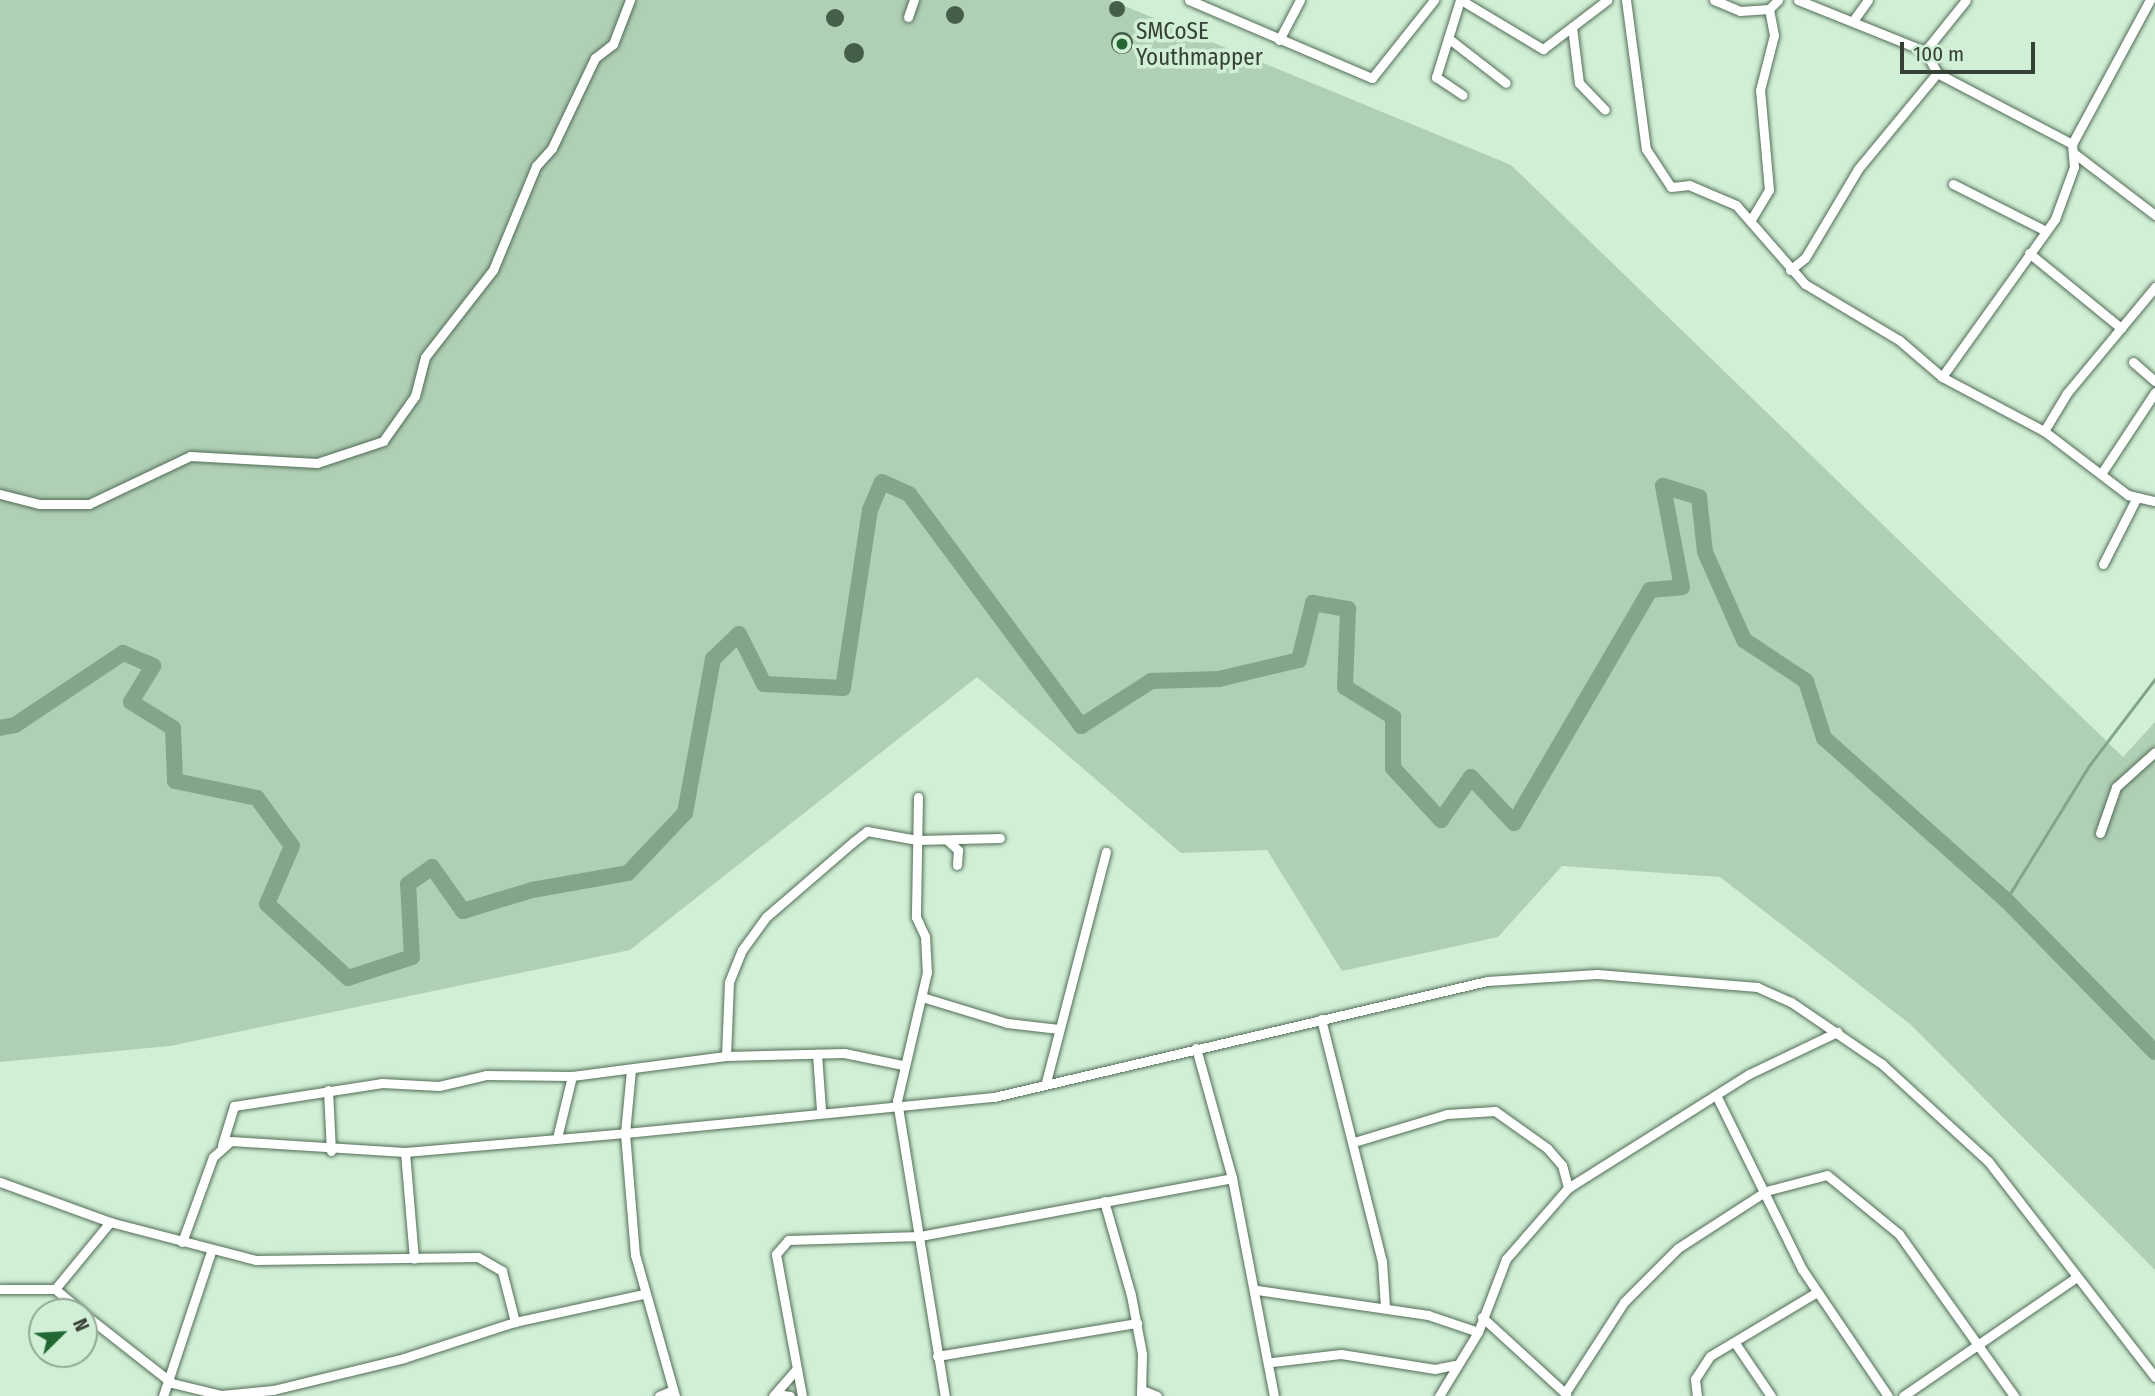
<!DOCTYPE html>
<html>
<head>
<meta charset="utf-8">
<style>
	body { margin:0 }
	#map { position:relative; width:2155px; height:1396px; overflow:hidden; background:#d1efd5; font-family:"Fira Sans Condensed",sans-serif }
	div>[style] { position:absolute }
	[style*='--x'] { left:calc(var(--x)*1px); top:calc(var(--y)*1px); width:calc(var(--w)*1px); rotate:calc(var(--a)*1deg) }
	.green>* { inset:0; background:#b0d0b5 }
	.stream>* { height:2.5px; margin:-1.25px; padding:0 1.25px; transform-origin:1.25px; border-radius:1.25px; background:#83a688 }
	.river>* { height:16px; margin:-8px; padding:0 8px; transform-origin:8px; border-radius:8px; background:#83a688 }
	.building>* { inset:0; background:#445e48 }
	.round { border-radius:50% }
	.roads { filter:drop-shadow(0 0 2px #526d56) drop-shadow(0 0 2px #526d56) }
	.street>* { height:9px; margin:-4.5px; padding:0 4.5px; transform-origin:4.5px; border-radius:4.5px; background:#fff }
	.dots>* { width:19px; height:19px; translate:-50% -50%; box-sizing:border-box; border:4px solid #d1efd5; border-radius:50% }
	span { translate:-50% -50%; white-space:nowrap; text-align:center; line-height:1.15; -webkit-text-stroke:7px #d1efd5; paint-order:stroke }
	.poi-label { font-size:23px; color:#354036 }
	.left { translate:0 -50%; text-align:left }
	.north { position:absolute; left:28px; top:1298px; width:70px; height:70px; box-sizing:border-box; background:#d1efd5; border:2px solid #93a995; border-radius:50%; rotate:66deg; font-size:19px; font-weight:700; line-height:28px; text-align:center; color:#354036 }
	.north::after { content:''; display:block; margin:auto; width:24px; height:32px; background:#216834; clip-path:polygon(50% 0,100% 100%,50% 72%,0 100%) }
	.scale { position:absolute; left:1900px; top:42px; width:135px; height:32px; box-sizing:border-box; border:4px solid #354036; border-top:0; padding-left:9px; font-size:21px; line-height:24px; white-space:nowrap; color:#354036; -webkit-text-stroke:5px #d1efd5; paint-order:stroke }
</style>
</head>
<body>
<div id="map">
	<div class="green">
		<div style="clip-path:polygon(0 0,1110px 0,1511px 165px,2123px 757px,2155px 722px,2155px 1270px,1910px 1024px,1720px 877px,1562px 866px,1498px 937px,1342px 971px,1267px 850px,1181px 853px,977px 677px,630px 950px,170px 1046px,0 1062px)"></div>
	</div>
	<div class="stream">
		<div style="--x:2006;--y:900;--w:156;--a:-58.3"></div>
		<div style="--x:2088;--y:767;--w:111;--a:-52.7"></div>
	</div>
	<div class="river">
		<div style="--x:0;--y:728;--w:15;--a:-11"></div>
		<div style="--x:15;--y:725;--w:130;--a:-33.7"></div>
		<div style="--x:123;--y:653;--w:33;--a:23"></div>
		<div style="--x:153;--y:666;--w:42;--a:121.4"></div>
		<div style="--x:131;--y:702;--w:49;--a:31.8"></div>
		<div style="--x:173;--y:728;--w:53;--a:87.8"></div>
		<div style="--x:175;--y:781;--w:84;--a:11.7"></div>
		<div style="--x:257;--y:798;--w:59;--a:53.9"></div>
		<div style="--x:292;--y:846;--w:63;--a:113.3"></div>
		<div style="--x:267;--y:904;--w:110;--a:42.4"></div>
		<div style="--x:348;--y:978;--w:67;--a:-18.2"></div>
		<div style="--x:412;--y:957;--w:73;--a:-93.1"></div>
		<div style="--x:408;--y:884;--w:29;--a:-35"></div>
		<div style="--x:432;--y:867;--w:54;--a:54.8"></div>
		<div style="--x:463;--y:911;--w:72;--a:-16.9"></div>
		<div style="--x:532;--y:890;--w:97;--a:-10"></div>
		<div style="--x:628;--y:873;--w:83;--a:-46.5"></div>
		<div style="--x:685;--y:813;--w:157;--a:-79.7"></div>
		<div style="--x:713;--y:659;--w:36;--a:-44"></div>
		<div style="--x:739;--y:634;--w:56;--a:63.4"></div>
		<div style="--x:764;--y:684;--w:79;--a:2.9"></div>
		<div style="--x:843;--y:688;--w:180;--a:-81.4"></div>
		<div style="--x:870;--y:510;--w:30;--a:-67"></div>
		<div style="--x:882;--y:482;--w:30;--a:24"></div>
		<div style="--x:909;--y:494;--w:289;--a:53.4"></div>
		<div style="--x:1081;--y:726;--w:83;--a:-32.7"></div>
		<div style="--x:1151;--y:681;--w:68;--a:-1.7"></div>
		<div style="--x:1219;--y:679;--w:82;--a:-13.4"></div>
		<div style="--x:1299;--y:660;--w:59;--a:-76.2"></div>
		<div style="--x:1313;--y:603;--w:36;--a:10"></div>
		<div style="--x:1348;--y:609;--w:78;--a:92.2"></div>
		<div style="--x:1345;--y:687;--w:57;--a:32"></div>
		<div style="--x:1393;--y:717;--w:51;--a:90"></div>
		<div style="--x:1393;--y:768;--w:71;--a:47.3"></div>
		<div style="--x:1441;--y:820;--w:52;--a:-55.1"></div>
		<div style="--x:1471;--y:777;--w:63;--a:46.9"></div>
		<div style="--x:1514;--y:823;--w:270;--a:-59.7"></div>
		<div style="--x:1650;--y:590;--w:32;--a:-5"></div>
		<div style="--x:1682;--y:587;--w:103;--a:-100.7"></div>
		<div style="--x:1663;--y:486;--w:38;--a:17"></div>
		<div style="--x:1699;--y:497;--w:55;--a:83.8"></div>
		<div style="--x:1705;--y:552;--w:96;--a:66.1"></div>
		<div style="--x:1744;--y:640;--w:74;--a:33.5"></div>
		<div style="--x:1806;--y:681;--w:60;--a:72.5"></div>
		<div style="--x:1824;--y:738;--w:244;--a:41.7"></div>
		<div style="--x:2006;--y:900;--w:213;--a:45.6"></div>
	</div>
	<div class="building">
		<div class="round" style="left:1109px;top:1px;width:16px;height:16px"></div>
		<div class="round" style="left:946px;top:6px;width:18px;height:18px"></div>
		<div class="round" style="left:826px;top:9px;width:18px;height:18px"></div>
		<div class="round" style="left:1111px;top:32px;width:22px;height:22px"></div>
		<div class="round" style="left:844px;top:43px;width:20px;height:20px"></div>
	</div>
	<div class="roads">
		<div class="street">
			<div style="--x:1189;--y:0;--w:199;--a:23.1"></div>
			<div style="--x:1372;--y:78;--w:100;--a:-51.5"></div>
			<div style="--x:1460;--y:0;--w:81;--a:107.3"></div>
			<div style="--x:1436;--y:77;--w:32;--a:34"></div>
			<div style="--x:1461;--y:0;--w:96;--a:30.9"></div>
			<div style="--x:1543;--y:49;--w:81;--a:-37.4"></div>
			<div style="--x:1626;--y:0;--w:150;--a:82.4"></div>
			<div style="--x:1646;--y:149;--w:45;--a:56.7"></div>
			<div style="--x:1671;--y:187;--w:18;--a:-6"></div>
			<div style="--x:1689;--y:185;--w:51;--a:23.1"></div>
			<div style="--x:1736;--y:205;--w:105;--a:48.9"></div>
			<div style="--x:1805;--y:284;--w:109;--a:30.8"></div>
			<div style="--x:1899;--y:340;--w:57;--a:40.7"></div>
			<div style="--x:1942;--y:377;--w:115;--a:27.9"></div>
			<div style="--x:2044;--y:431;--w:106;--a:37.3"></div>
			<div style="--x:2128;--y:495;--w:28;--a:13"></div>
			<div style="--x:1714;--y:0;--w:28;--a:23"></div>
			<div style="--x:1740;--y:11;--w:29;--a:-4"></div>
			<div style="--x:1798;--y:0;--w:137;--a:21.9"></div>
			<div style="--x:1925;--y:51;--w:25;--a:61"></div>
			<div style="--x:1937;--y:73;--w:153;--a:27.7"></div>
			<div style="--x:2072;--y:144;--w:23;--a:85"></div>
			<div style="--x:2074;--y:167;--w:55;--a:110.1"></div>
			<div style="--x:2055;--y:219;--w:194;--a:125.6"></div>
			<div style="--x:908;--y:17;--w:18;--a:-71"></div>
			<div style="--x:1855;--y:18;--w:22;--a:-54"></div>
			<div style="--x:1572;--y:27;--w:56;--a:82.9"></div>
			<div style="--x:1579;--y:83;--w:37;--a:46"></div>
			<div style="--x:1448;--y:38;--w:73;--a:37.8"></div>
			<div style="--x:1279;--y:40;--w:45;--a:-62.3"></div>
			<div style="--x:1925;--y:51;--w:65;--a:-51.2"></div>
			<div style="--x:2072;--y:144;--w:164;--a:-61.6"></div>
			<div style="--x:2075;--y:154;--w:101;--a:37.3"></div>
			<div style="--x:1953;--y:184;--w:102;--a:26.8"></div>
			<div style="--x:1752;--y:218;--w:33;--a:-59"></div>
			<div style="--x:1769;--y:190;--w:100;--a:-95.1"></div>
			<div style="--x:1760;--y:90;--w:57;--a:-75.7"></div>
			<div style="--x:1774;--y:35;--w:26;--a:-101"></div>
			<div style="--x:1769;--y:9;--w:13;--a:-45"></div>
			<div style="--x:2029;--y:253;--w:119;--a:39.2"></div>
			<div style="--x:1790;--y:270;--w:19;--a:-39"></div>
			<div style="--x:1805;--y:258;--w:104;--a:-59.2"></div>
			<div style="--x:1858;--y:169;--w:124;--a:-50.5"></div>
			<div style="--x:2133;--y:362;--w:29;--a:41"></div>
			<div style="--x:2044;--y:431;--w:44;--a:-58.8"></div>
			<div style="--x:2067;--y:393;--w:138;--a:-50.3"></div>
			<div style="--x:2101;--y:474;--w:98;--a:-56.6"></div>
			<div style="--x:0;--y:494;--w:40;--a:14.4"></div>
			<div style="--x:39;--y:504;--w:50;--a:0"></div>
			<div style="--x:89;--y:504;--w:112;--a:-25.4"></div>
			<div style="--x:190;--y:456;--w:127;--a:3.2"></div>
			<div style="--x:317;--y:463;--w:70;--a:-18.4"></div>
			<div style="--x:383;--y:441;--w:55;--a:-54.6"></div>
			<div style="--x:415;--y:396;--w:40;--a:-75.6"></div>
			<div style="--x:425;--y:357;--w:110;--a:-52"></div>
			<div style="--x:493;--y:270;--w:113;--a:-67.5"></div>
			<div style="--x:536;--y:166;--w:24;--a:-48"></div>
			<div style="--x:552;--y:148;--w:100;--a:-64.5"></div>
			<div style="--x:595;--y:58;--w:23;--a:-38"></div>
			<div style="--x:613;--y:44;--w:47;--a:-68.9"></div>
			<div style="--x:2103;--y:564;--w:75;--a:-63.1"></div>
			<div style="--x:918;--y:797;--w:120;--a:91"></div>
			<div style="--x:916;--y:917;--w:21;--a:65"></div>
			<div style="--x:925;--y:936;--w:36;--a:87"></div>
			<div style="--x:927;--y:972;--w:132;--a:103.1"></div>
			<div style="--x:897;--y:1101;--w:299;--a:80.8"></div>
			<div style="--x:2100;--y:833;--w:49;--a:-70.8"></div>
			<div style="--x:2116;--y:787;--w:52;--a:-41.9"></div>
			<div style="--x:947;--y:840;--w:15;--a:42"></div>
			<div style="--x:958;--y:850;--w:15;--a:94"></div>
			<div style="--x:922;--y:997;--w:89;--a:17"></div>
			<div style="--x:1007;--y:1023;--w:52;--a:6.6"></div>
			<div style="--x:1321;--y:1019;--w:250;--a:75.9"></div>
			<div style="--x:1382;--y:1261;--w:46;--a:86.3"></div>
			<div style="--x:1196;--y:1048;--w:135;--a:74.5"></div>
			<div style="--x:1232;--y:1178;--w:222;--a:79.1"></div>
			<div style="--x:817;--y:1054;--w:56;--a:85.9"></div>
			<div style="--x:726;--y:1056;--w:74;--a:-87.7"></div>
			<div style="--x:729;--y:982;--w:35;--a:-68"></div>
			<div style="--x:742;--y:950;--w:41;--a:-54"></div>
			<div style="--x:766;--y:917;--w:115;--a:-40.8"></div>
			<div style="--x:853;--y:842;--w:18;--a:-38"></div>
			<div style="--x:867;--y:831;--w:51;--a:10.2"></div>
			<div style="--x:917;--y:840;--w:83;--a:-1.4"></div>
			<div style="--x:1046;--y:1082;--w:238;--a:-75.4"></div>
			<div style="--x:328;--y:1090;--w:61;--a:87.2"></div>
			<div style="--x:1717;--y:1097;--w:192;--a:63.7"></div>
			<div style="--x:1802;--y:1269;--w:153;--a:55.9"></div>
			<div style="--x:557;--y:1138;--w:64;--a:-76.4"></div>
			<div style="--x:1354;--y:1142;--w:97;--a:-16.8"></div>
			<div style="--x:1447;--y:1114;--w:48;--a:-3.6"></div>
			<div style="--x:1495;--y:1111;--w:64;--a:35.4"></div>
			<div style="--x:1547;--y:1148;--w:23;--a:49"></div>
			<div style="--x:1562;--y:1165;--w:24;--a:75"></div>
			<div style="--x:222;--y:1145;--w:41;--a:-72.9"></div>
			<div style="--x:234;--y:1106;--w:150;--a:-8.8"></div>
			<div style="--x:382;--y:1083;--w:57;--a:3"></div>
			<div style="--x:439;--y:1086;--w:48;--a:-13.2"></div>
			<div style="--x:486;--y:1075;--w:86;--a:0.7"></div>
			<div style="--x:572;--y:1076;--w:155;--a:-7.4"></div>
			<div style="--x:726;--y:1056;--w:118;--a:-1.5"></div>
			<div style="--x:844;--y:1053;--w:59;--a:11.7"></div>
			<div style="--x:405;--y:1152;--w:107;--a:85.2"></div>
			<div style="--x:0;--y:1182;--w:117;--a:20"></div>
			<div style="--x:1104;--y:1201;--w:98;--a:74"></div>
			<div style="--x:1131;--y:1295;--w:60;--a:79.4"></div>
			<div style="--x:1142;--y:1354;--w:42;--a:91.4"></div>
			<div style="--x:182;--y:1242;--w:90;--a:-70"></div>
			<div style="--x:213;--y:1157;--w:24;--a:-42"></div>
			<div style="--x:231;--y:1141;--w:174;--a:3.6"></div>
			<div style="--x:405;--y:1152;--w:221;--a:-4.9"></div>
			<div style="--x:625;--y:1133;--w:63;--a:-84.6"></div>
			<div style="--x:0;--y:1289;--w:55;--a:0"></div>
			<div style="--x:55;--y:1289;--w:35;--a:40"></div>
			<div style="--x:55;--y:1289;--w:87;--a:-50.6"></div>
			<div style="--x:110;--y:1222;--w:151;--a:14.6"></div>
			<div style="--x:256;--y:1260;--w:222;--a:-0.8"></div>
			<div style="--x:478;--y:1257;--w:28;--a:30"></div>
			<div style="--x:502;--y:1271;--w:53;--a:75.7"></div>
			<div style="--x:1257;--y:1290;--w:173;--a:8.3"></div>
			<div style="--x:1428;--y:1315;--w:53;--a:18.8"></div>
			<div style="--x:84;--y:1314;--w:112;--a:38.1"></div>
			<div style="--x:172;--y:1383;--w:50;--a:13.8"></div>
			<div style="--x:221;--y:1395;--w:52;--a:-5.5"></div>
			<div style="--x:273;--y:1390;--w:135;--a:-13.7"></div>
			<div style="--x:404;--y:1358;--w:117;--a:-18"></div>
			<div style="--x:515;--y:1322;--w:131;--a:-12.3"></div>
			<div style="--x:1482;--y:1317;--w:114;--a:42.5"></div>
			<div style="--x:1735;--y:1343;--w:64;--a:55.8"></div>
			<div style="--x:937;--y:1356;--w:203;--a:-9.4"></div>
			<div style="--x:1272;--y:1362;--w:69;--a:-6.6"></div>
			<div style="--x:1341;--y:1354;--w:95;--a:9.1"></div>
			<div style="--x:1435;--y:1369;--w:19;--a:-12"></div>
			<div style="--x:1142;--y:1390;--w:16;--a:22"></div>
			<div style="--x:1565;--y:1393;--w:108;--a:-57"></div>
			<div style="--x:1624;--y:1302;--w:76;--a:-45"></div>
			<div style="--x:1678;--y:1248;--w:105;--a:-32.9"></div>
			<div style="--x:1766;--y:1191;--w:63;--a:-14.7"></div>
			<div style="--x:1827;--y:1175;--w:93;--a:39.3"></div>
			<div style="--x:1899;--y:1234;--w:199;--a:54.6"></div>
			<div style="--x:776;--y:1394;--w:14;--a:8"></div>
			<div style="--x:163;--y:1396;--w:152;--a:-71.6"></div>
			<div style="--x:659;--y:1396;--w:15;--a:-23"></div>
			<div style="--x:675;--y:1396;--w:147;--a:-105.8"></div>
			<div style="--x:635;--y:1255;--w:122;--a:-94.7"></div>
			<div style="--x:625;--y:1133;--w:371;--a:-5.6"></div>
			<div style="--x:994;--y:1097;--w:506;--a:-13.24"></div>
			<div style="--x:1487;--y:981;--w:110;--a:-3.6"></div>
			<div style="--x:1597;--y:974;--w:161;--a:4.6"></div>
			<div style="--x:1757;--y:987;--w:37;--a:24"></div>
			<div style="--x:1791;--y:1002;--w:110;--a:34.3"></div>
			<div style="--x:1882;--y:1064;--w:144;--a:42.5"></div>
			<div style="--x:1988;--y:1161;--w:273;--a:52.3"></div>
			<div style="--x:773;--y:1396;--w:35;--a:-49"></div>
			<div style="--x:802;--y:1396;--w:144;--a:-100.4"></div>
			<div style="--x:776;--y:1254;--w:18;--a:-49"></div>
			<div style="--x:788;--y:1240;--w:132;--a:-1.7"></div>
			<div style="--x:920;--y:1236;--w:317;--a:-10.5"></div>
			<div style="--x:1439;--y:1396;--w:75;--a:-58.6"></div>
			<div style="--x:1478;--y:1332;--w:78;--a:-69"></div>
			<div style="--x:1506;--y:1259;--w:94;--a:-48.9"></div>
			<div style="--x:1568;--y:1188;--w:214;--a:-32.2"></div>
			<div style="--x:1749;--y:1074;--w:98;--a:-25.5"></div>
			<div style="--x:1697;--y:1396;--w:17;--a:-97"></div>
			<div style="--x:1695;--y:1379;--w:27;--a:-57"></div>
			<div style="--x:1710;--y:1356;--w:125;--a:-30.9"></div>
			<div style="--x:1903;--y:1396;--w:207;--a:-34.4"></div>
		</div>
	</div>
	<div class="dots">
		<div style="left:1122px;top:44px;background:#216834"></div>
	</div>
	<div class="poi-label">
		<span class="left" style="left:1136px;top:44px">SMCoSE<br>Youthmapper</span>
	</div>
	<div class="north">N</div>
	<div class="scale">100 m</div>
</div>
</body>
</html>
